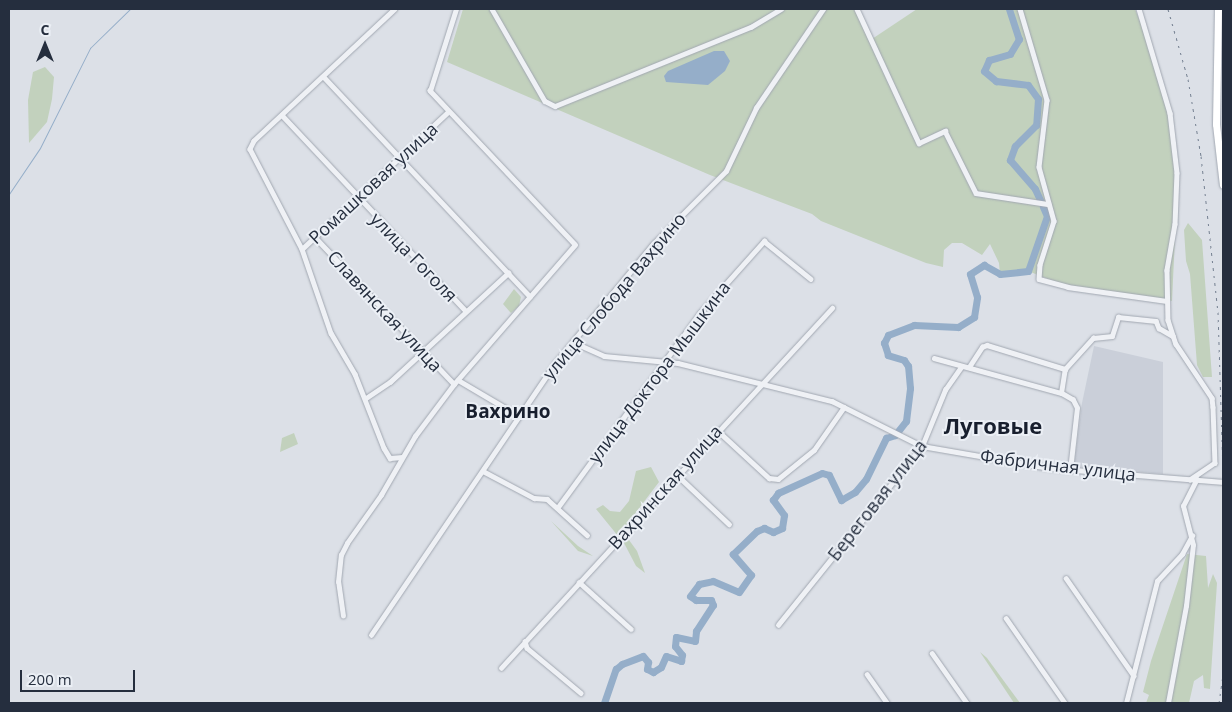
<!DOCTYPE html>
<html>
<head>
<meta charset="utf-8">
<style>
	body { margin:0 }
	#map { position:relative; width:1232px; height:712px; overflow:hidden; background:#dce0e7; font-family:"Open Sans",sans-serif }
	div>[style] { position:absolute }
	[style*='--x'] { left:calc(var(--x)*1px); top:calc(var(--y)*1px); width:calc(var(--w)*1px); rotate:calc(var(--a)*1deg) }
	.built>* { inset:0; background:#cacfd9 }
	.green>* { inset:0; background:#c2d1bd }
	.water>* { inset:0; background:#95aec9 }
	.stream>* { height:1px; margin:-0.5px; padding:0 0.5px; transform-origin:0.5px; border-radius:0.5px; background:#95aec9 }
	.river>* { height:7px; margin:-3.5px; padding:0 3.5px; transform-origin:3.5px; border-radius:3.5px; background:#95aec9 }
	.roads { filter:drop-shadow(0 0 1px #a1a7b1) drop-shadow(0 0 1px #a1a7b1) }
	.street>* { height:4.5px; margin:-2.25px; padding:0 2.25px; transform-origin:2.25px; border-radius:2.25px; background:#eff1f5 }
	.primary>* { height:7px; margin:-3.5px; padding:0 3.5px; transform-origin:3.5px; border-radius:3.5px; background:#fff }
	.rail>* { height:1px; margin-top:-0.5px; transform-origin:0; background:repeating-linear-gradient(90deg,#758091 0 2.5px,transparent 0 7.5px) }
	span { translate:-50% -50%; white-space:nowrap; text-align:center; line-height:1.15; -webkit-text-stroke:4px #ebeff5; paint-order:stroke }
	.street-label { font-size:18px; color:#252e3e }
	.neighbourhood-label { font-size:19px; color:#181f2e; font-weight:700 }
	.district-label { font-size:22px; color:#181f2e; font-weight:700 }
	.frame { position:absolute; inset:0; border:10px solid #252e3e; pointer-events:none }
	.north { position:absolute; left:20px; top:20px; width:50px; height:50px; -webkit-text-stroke:4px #ebeff5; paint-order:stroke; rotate:0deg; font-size:14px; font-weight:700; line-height:20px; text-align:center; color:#252e3e }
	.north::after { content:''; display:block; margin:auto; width:18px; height:22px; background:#252e3e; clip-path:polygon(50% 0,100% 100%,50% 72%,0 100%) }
	.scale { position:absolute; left:20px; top:670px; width:115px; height:22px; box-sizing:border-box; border:2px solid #252e3e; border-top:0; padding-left:6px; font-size:15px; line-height:18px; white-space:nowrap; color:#252e3e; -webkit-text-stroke:4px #ebeff5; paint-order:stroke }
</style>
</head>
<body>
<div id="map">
	<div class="built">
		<div style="clip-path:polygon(1094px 346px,1163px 362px,1163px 474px,1074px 466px,1082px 403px)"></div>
	</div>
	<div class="green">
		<div style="clip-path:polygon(463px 9px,859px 9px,872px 39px,917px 9px,1135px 9px,1150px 46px,1168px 107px,1178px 174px,1172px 301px,1068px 287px,1028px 271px,1000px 274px,999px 263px,990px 244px,982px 255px,962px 243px,952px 243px,944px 250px,943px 267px,926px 263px,821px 221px,812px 214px,710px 175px,447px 62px)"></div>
		<div style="clip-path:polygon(45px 67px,54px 77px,52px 99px,47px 122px,29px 143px,28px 100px,33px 72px)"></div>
		<div style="clip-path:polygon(1188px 223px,1202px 240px,1212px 377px,1203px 377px,1197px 365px,1190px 274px,1186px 261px,1184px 230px)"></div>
		<div style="clip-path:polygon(514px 289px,521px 297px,519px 306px,511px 313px,503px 304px)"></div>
		<div style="clip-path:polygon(294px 433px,298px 444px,280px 452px,282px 438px)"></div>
		<div style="clip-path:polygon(651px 467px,659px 482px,618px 536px,596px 509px,603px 505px,610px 511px,620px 512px,629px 501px,636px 471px)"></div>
		<div style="clip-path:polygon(551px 521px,578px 546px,593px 556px,578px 551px)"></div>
		<div style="clip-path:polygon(625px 539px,629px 540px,637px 551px,645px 573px,636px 566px,624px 543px)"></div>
		<div style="clip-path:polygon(1187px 554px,1206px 556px,1208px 588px,1213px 574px,1217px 583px,1210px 689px,1204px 688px,1203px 675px,1194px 681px,1189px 703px,1146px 703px,1149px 695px,1143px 692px,1151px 661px)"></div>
		<div style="clip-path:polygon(980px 652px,987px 658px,1020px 703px,1014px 703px)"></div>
	</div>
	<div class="water">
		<div style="clip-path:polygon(714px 51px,724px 51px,730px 61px,725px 71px,708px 85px,666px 82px,664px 76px,668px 71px)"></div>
	</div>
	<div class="stream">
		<div style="--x:9;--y:194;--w:55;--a:-56"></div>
		<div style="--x:40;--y:148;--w:112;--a:-63.4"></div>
		<div style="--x:90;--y:48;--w:56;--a:-44.3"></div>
	</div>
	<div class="river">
		<div style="--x:1009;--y:9;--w:32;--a:72"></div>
		<div style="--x:1019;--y:39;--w:17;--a:121"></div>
		<div style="--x:1010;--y:54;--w:22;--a:164"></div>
		<div style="--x:989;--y:60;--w:12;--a:114"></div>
		<div style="--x:984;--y:71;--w:16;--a:40"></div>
		<div style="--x:996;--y:81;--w:32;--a:7"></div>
		<div style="--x:1028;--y:85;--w:17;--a:54"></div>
		<div style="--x:1038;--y:99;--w:26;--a:94"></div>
		<div style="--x:1036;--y:125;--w:30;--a:135"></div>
		<div style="--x:1015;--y:146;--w:15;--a:110"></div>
		<div style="--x:1010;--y:160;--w:38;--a:49"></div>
		<div style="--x:1035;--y:189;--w:14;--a:65"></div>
		<div style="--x:604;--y:703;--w:36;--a:-71"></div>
		<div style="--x:616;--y:669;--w:8;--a:-40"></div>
		<div style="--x:622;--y:664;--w:22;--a:-21"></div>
		<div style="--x:643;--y:656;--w:8;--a:50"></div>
		<div style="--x:648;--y:662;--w:7;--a:98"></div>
		<div style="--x:647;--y:669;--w:7;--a:27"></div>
		<div style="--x:653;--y:672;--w:9;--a:-32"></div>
		<div style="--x:661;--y:667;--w:12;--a:-66"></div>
		<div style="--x:666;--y:656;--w:16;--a:18"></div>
		<div style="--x:681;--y:661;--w:6;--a:-81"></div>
		<div style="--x:682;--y:655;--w:11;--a:-128"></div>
		<div style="--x:675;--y:646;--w:9;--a:-84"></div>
		<div style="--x:676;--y:637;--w:19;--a:12"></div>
		<div style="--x:695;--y:641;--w:10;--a:-84"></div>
		<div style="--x:696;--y:631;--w:31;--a:-57"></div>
		<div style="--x:713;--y:605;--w:5;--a:-112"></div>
		<div style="--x:711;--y:600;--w:15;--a:180"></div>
		<div style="--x:696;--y:600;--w:7;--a:-146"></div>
		<div style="--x:690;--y:596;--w:15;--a:-53"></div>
		<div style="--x:699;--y:584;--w:14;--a:-12"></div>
		<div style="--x:713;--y:581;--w:28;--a:23"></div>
		<div style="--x:739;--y:592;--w:21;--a:-55"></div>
		<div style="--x:751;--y:575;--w:28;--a:-131"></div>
		<div style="--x:733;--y:554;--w:33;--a:-44"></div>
		<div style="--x:757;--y:531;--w:8;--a:-23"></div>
		<div style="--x:764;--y:528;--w:10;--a:24"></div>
		<div style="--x:773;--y:532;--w:10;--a:-24"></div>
		<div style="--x:782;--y:528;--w:13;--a:-81"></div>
		<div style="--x:784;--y:515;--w:19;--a:-126"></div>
		<div style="--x:773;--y:500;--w:9;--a:-54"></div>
		<div style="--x:778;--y:493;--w:48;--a:-24.4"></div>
		<div style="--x:822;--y:473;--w:7;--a:16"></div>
		<div style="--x:829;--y:475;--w:28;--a:64"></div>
		<div style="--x:841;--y:500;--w:16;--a:-30"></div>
		<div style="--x:855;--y:492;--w:17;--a:-50"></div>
		<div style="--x:866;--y:479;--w:46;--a:-64"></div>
		<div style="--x:886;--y:438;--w:9;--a:-18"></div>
		<div style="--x:895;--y:435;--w:18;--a:-52"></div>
		<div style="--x:906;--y:421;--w:33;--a:-83"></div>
		<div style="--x:910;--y:388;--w:22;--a:-95"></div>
		<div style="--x:908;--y:366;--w:7;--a:-124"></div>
		<div style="--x:904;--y:360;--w:17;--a:-163"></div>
		<div style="--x:888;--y:355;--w:13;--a:-108"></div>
		<div style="--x:884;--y:343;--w:9;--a:-63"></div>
		<div style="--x:888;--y:335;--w:28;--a:-21"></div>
		<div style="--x:914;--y:325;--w:44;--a:2.6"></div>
		<div style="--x:958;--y:327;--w:19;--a:-32"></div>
		<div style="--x:974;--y:317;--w:20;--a:-81"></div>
		<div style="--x:977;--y:297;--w:24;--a:-107"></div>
		<div style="--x:970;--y:274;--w:17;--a:-33"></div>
		<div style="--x:984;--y:265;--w:18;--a:29"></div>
		<div style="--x:1000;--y:274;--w:28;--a:-6"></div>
		<div style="--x:1028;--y:271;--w:58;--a:-70.9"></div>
		<div style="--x:1047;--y:216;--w:10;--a:-114"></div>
	</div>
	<div class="roads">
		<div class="street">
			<div style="--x:395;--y:9;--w:193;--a:136.9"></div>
			<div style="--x:254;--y:141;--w:9;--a:117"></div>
			<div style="--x:250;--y:149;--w:113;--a:62.5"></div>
			<div style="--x:302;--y:249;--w:89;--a:71"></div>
			<div style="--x:331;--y:333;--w:48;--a:59.7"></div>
			<div style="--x:355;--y:374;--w:79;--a:68.6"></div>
			<div style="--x:384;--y:448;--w:12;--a:59"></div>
			<div style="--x:390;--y:458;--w:12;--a:-5"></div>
			<div style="--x:492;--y:9;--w:106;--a:60.1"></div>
			<div style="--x:545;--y:101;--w:11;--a:27"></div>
			<div style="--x:555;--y:106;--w:211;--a:-22"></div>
			<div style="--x:751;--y:27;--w:35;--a:-31"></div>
			<div style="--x:857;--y:9;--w:148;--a:65.2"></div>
			<div style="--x:919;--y:143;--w:29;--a:-25"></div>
			<div style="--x:945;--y:131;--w:69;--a:63.4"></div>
			<div style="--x:976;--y:193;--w:73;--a:8.7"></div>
			<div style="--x:1020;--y:9;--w:95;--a:73.5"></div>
			<div style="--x:1047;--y:100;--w:67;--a:96.8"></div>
			<div style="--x:1039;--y:167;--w:56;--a:74.5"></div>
			<div style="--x:1054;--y:221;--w:46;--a:107.7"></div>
			<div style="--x:1040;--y:265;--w:14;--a:94"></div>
			<div style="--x:1039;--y:279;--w:30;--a:15"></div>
			<div style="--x:1068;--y:287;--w:99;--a:8.1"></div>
			<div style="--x:1139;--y:9;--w:109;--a:73.4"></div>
			<div style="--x:1170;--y:113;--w:60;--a:83.3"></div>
			<div style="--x:1177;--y:173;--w:51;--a:92.2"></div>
			<div style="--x:1175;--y:224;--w:47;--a:99.9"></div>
			<div style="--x:1167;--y:270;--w:50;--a:88.9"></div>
			<div style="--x:1168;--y:320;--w:25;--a:72"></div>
			<div style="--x:1176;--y:344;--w:65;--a:56.3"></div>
			<div style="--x:1212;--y:398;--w:9;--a:84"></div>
			<div style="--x:1213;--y:407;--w:56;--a:88"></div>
			<div style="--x:1215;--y:463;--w:30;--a:146"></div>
			<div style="--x:324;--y:77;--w:301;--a:46.8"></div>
			<div style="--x:282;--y:115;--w:267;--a:46.8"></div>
			<div style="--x:316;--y:238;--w:201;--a:46.6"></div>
			<div style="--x:302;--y:249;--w:199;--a:-43.2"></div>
			<div style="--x:573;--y:342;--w:34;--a:24"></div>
			<div style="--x:604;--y:356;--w:74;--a:5.4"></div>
			<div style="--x:678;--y:363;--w:159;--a:13.9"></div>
			<div style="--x:832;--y:401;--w:101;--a:26.6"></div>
			<div style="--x:922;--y:446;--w:130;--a:9.8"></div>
			<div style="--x:1050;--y:468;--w:174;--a:4.6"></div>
			<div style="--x:934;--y:358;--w:132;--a:15.4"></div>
			<div style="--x:969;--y:367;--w:24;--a:-57"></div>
			<div style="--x:982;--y:347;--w:5;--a:-22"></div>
			<div style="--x:987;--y:345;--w:82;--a:17.1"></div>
			<div style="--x:458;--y:380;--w:71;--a:30.5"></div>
			<div style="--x:366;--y:398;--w:29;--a:-34"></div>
			<div style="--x:390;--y:382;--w:161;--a:-42.7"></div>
			<div style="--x:717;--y:430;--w:71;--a:42.7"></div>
			<div style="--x:769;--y:478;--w:9;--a:6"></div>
			<div style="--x:778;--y:479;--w:46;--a:-38.9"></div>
			<div style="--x:814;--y:450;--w:52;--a:-55.1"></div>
			<div style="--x:1070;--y:470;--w:62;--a:-83.6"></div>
			<div style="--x:1077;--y:408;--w:9;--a:-117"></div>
			<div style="--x:1073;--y:400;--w:14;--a:-150"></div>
			<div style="--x:1061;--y:393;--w:24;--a:-81"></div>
			<div style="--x:1065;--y:369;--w:42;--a:-47.9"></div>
			<div style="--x:1093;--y:338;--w:19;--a:-6"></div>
			<div style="--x:1112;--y:336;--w:20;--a:-72"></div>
			<div style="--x:1118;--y:317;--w:38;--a:6"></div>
			<div style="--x:1156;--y:321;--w:8;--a:67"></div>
			<div style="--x:1159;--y:328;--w:16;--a:30"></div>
			<div style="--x:483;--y:471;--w:58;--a:27.9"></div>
			<div style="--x:534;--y:498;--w:13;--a:4"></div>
			<div style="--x:547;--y:499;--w:54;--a:42"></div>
			<div style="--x:676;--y:474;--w:73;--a:43.3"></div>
			<div style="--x:558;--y:507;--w:239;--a:-53.8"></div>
			<div style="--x:699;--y:314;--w:98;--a:-48.3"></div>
			<div style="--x:764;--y:241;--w:60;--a:39"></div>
			<div style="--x:1066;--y:578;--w:119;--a:55.2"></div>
			<div style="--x:579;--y:582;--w:70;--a:42.1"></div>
			<div style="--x:343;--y:616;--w:34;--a:-98"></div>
			<div style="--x:338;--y:582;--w:27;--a:-84"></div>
			<div style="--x:341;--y:555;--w:13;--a:-63"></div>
			<div style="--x:347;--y:543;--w:59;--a:-54.7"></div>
			<div style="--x:381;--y:495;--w:68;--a:-60"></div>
			<div style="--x:415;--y:436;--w:65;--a:-53.1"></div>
			<div style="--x:454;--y:384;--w:184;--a:-49"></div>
			<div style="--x:575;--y:245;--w:212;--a:-133.3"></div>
			<div style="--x:430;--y:91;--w:86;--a:-72.4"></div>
			<div style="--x:1006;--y:618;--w:103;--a:55.2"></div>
			<div style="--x:778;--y:625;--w:230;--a:-51.2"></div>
			<div style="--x:922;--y:446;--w:61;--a:-67.7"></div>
			<div style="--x:945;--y:390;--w:28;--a:-55"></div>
			<div style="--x:371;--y:635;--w:328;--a:-55.9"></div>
			<div style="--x:555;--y:363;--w:154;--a:-50.5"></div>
			<div style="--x:653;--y:244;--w:103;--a:-45"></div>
			<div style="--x:726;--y:171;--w:70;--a:-64.5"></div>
			<div style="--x:756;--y:108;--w:120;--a:-55.9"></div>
			<div style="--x:525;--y:641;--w:7;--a:74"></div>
			<div style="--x:527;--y:648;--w:70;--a:39.8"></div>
			<div style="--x:932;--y:653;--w:61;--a:55"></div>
			<div style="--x:501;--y:668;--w:489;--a:-47.4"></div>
			<div style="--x:867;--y:674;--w:35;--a:55"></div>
			<div style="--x:1126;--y:703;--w:126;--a:-75.7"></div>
			<div style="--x:1157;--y:581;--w:37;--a:-47"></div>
			<div style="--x:1182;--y:554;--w:21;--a:-61"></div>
			<div style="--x:1168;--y:703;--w:99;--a:-79.5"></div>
			<div style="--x:1186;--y:606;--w:61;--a:-83.5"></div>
			<div style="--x:1193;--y:545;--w:40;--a:-104.4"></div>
			<div style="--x:1183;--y:506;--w:30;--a:-63"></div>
		</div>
		<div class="primary">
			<div style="--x:1218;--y:9;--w:115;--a:91"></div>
			<div style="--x:1216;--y:124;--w:61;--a:83.5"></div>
		</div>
	</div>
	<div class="rail">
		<div style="--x:1168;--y:9;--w:73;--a:74.1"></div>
		<div style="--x:1188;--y:79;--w:78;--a:80.4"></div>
		<div style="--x:1201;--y:156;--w:157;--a:83.8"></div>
		<div style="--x:1218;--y:312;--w:155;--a:88.2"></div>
		<div style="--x:1219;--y:703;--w:27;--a:-82"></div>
	</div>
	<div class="street-label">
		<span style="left:373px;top:183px;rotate:-43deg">Ромашковая улица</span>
		<span style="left:414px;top:257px;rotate:46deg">улица Гоголя</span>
		<span style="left:614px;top:296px;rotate:-50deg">улица Слобода Вахрино</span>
		<span style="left:385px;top:311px;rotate:47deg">Славянская улица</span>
		<span style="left:659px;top:372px;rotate:-53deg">улица Доктора Мышкина</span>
		<span style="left:1058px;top:465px;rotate:7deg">Фабричная улица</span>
		<span style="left:665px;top:487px;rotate:-48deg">Вахринская улица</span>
		<span style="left:877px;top:500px;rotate:-52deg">Береговая улица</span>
	</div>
	<div class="neighbourhood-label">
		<span style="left:508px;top:412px">Вахрино</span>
	</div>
	<div class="district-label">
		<span style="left:993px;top:426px">Луговые</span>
	</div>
	<div class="frame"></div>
	<div class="north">С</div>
	<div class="scale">200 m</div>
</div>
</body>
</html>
